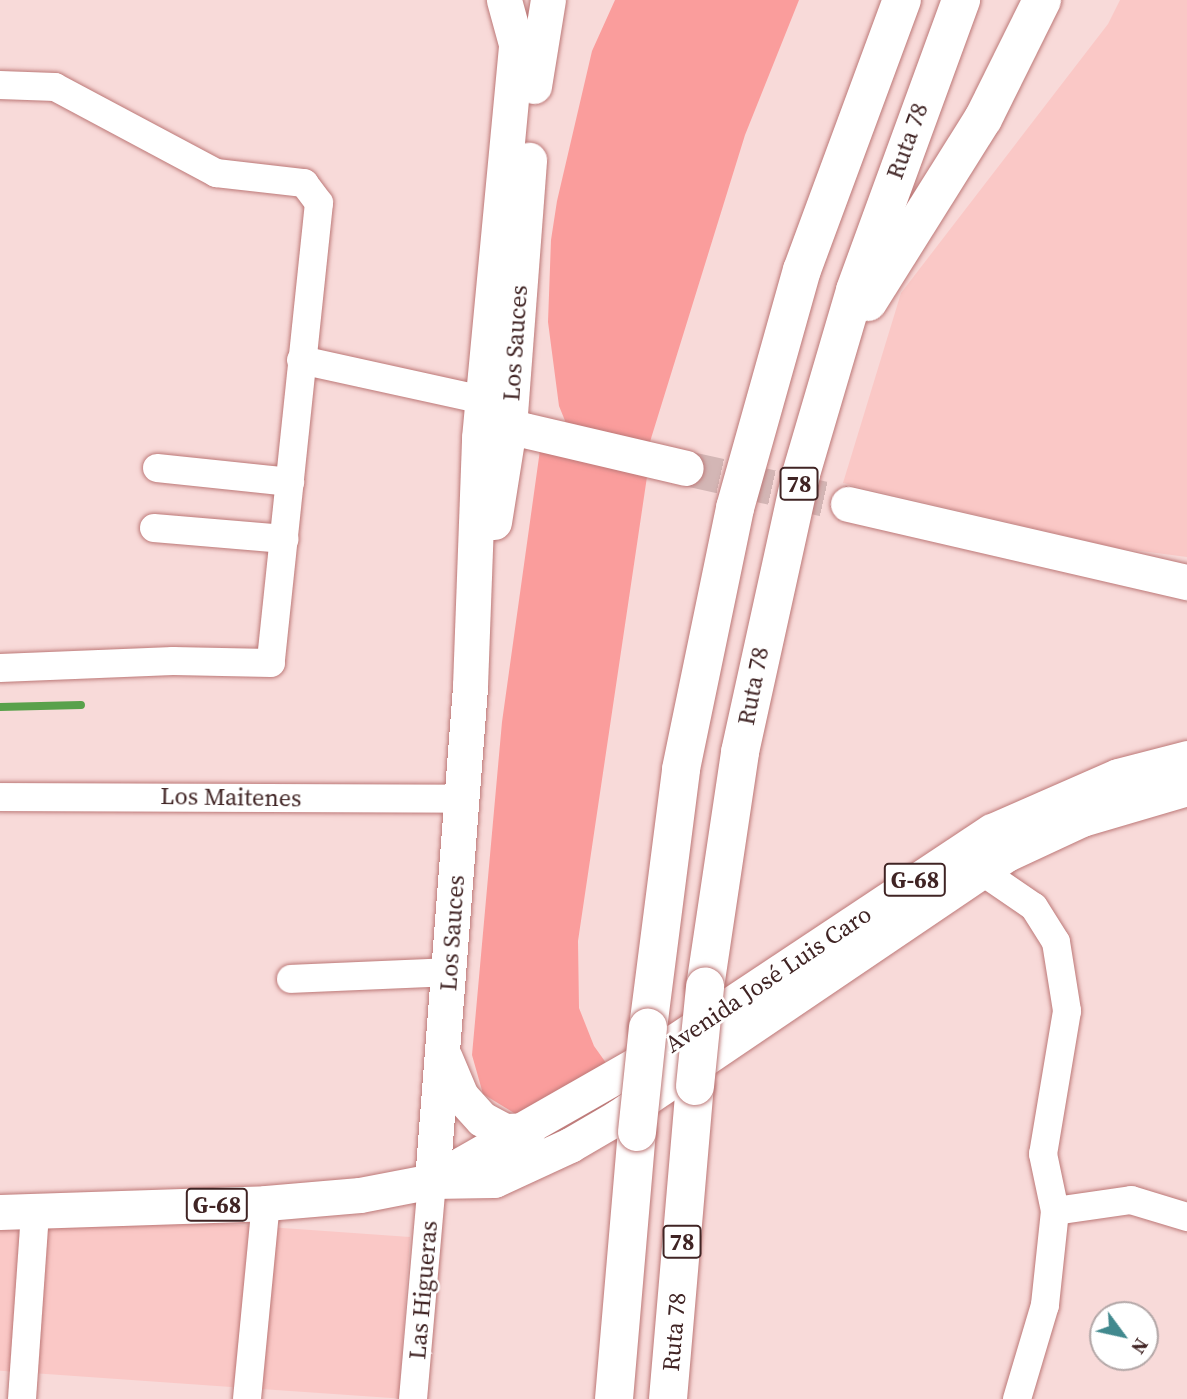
<!DOCTYPE html>
<html>
<head>
<meta charset="utf-8">
<style>
	body { margin:0 }
	#map { position:relative; width:1187px; height:1399px; overflow:hidden; background:#f8dad9; font-family:"Source Serif 4",serif }
	div>[style] { position:absolute }
	[style*='--x'] { left:calc(var(--x)*1px); top:calc(var(--y)*1px); width:calc(var(--w)*1px); rotate:calc(var(--a)*1deg) }
	.built>* { inset:0; background:#fac8c6; transform-origin:0 0 }
	.green>* { inset:0; background:#fa9d9c }
	.stream>* { height:8px; margin:-4px; padding:0 4px; transform-origin:4px; border-radius:4px; background:#59a14b }
	.major-tunnel>* { height:35px; margin-top:-17.5px; transform-origin:0; background:repeating-linear-gradient(90deg,#d3b6b5 0 35px,transparent 0 53px) }
	.roads { filter:drop-shadow(0 0 2px #bc7877) drop-shadow(0 0 2px #bc7877) }
	.minor>* { height:28px; margin:-14px; padding:0 14px; transform-origin:14px; border-radius:14px; background:#fff }
	.major>* { height:35px; margin:-17.5px; padding:0 17.5px; transform-origin:17.5px; border-radius:17.5px; background:#fff }
	.highway>* { height:38px; margin:-19px; padding:0 19px; transform-origin:19px; border-radius:19px; background:#fff }
	.bridges { filter:drop-shadow(0 0 2px #bc7877) drop-shadow(0 0 2px #bc7877) }
	.highway-bridge>* { height:38px; margin:-19px; padding:0 19px; transform-origin:19px; border-radius:19px; background:#fff }
	span { translate:-50% -50%; white-space:nowrap; text-align:center; line-height:1.15; -webkit-text-stroke:5px #fff; paint-order:stroke }
	.shield-label span { padding:2px 5px; background:#fff; border:2px solid; border-radius:5px; -webkit-text-stroke-width:0 }
	.shield-label { font-size:23px; color:#402424; font-weight:700 }
	.street-label { font-size:24px; color:#402424 }
	.north { position:absolute; left:1089px; top:1301px; width:70px; height:70px; box-sizing:border-box; background:#fff; border:2px solid #b3a7a7; border-radius:50%; rotate:123deg; font-size:19px; font-weight:700; line-height:28px; text-align:center; color:#402424 }
	.north::after { content:''; display:block; margin:auto; width:24px; height:32px; background:#41898e; clip-path:polygon(50% 0,100% 100%,50% 72%,0 100%) }
</style>
</head>
<body>
<div id="map">
	<div class="built">
		<div style="clip-path:polygon(1120px 0,1187px 0,1187px 557px,1118px 548px,843px 483px,901px 293px,1108px 24px)"></div>
		<div style="left:410px;top:1237px;width:162px;height:410px;rotate:94deg"></div>
	</div>
	<div class="green">
		<div style="clip-path:polygon(615px 0,799px 0,745px 135px,649px 445px,568px 428px,559px 406px,548px 322px,551px 240px,557px 201px,592px 51px)"></div>
		<div style="clip-path:polygon(540px 450px,648px 470px,578px 941px,579px 1008px,594px 1046px,609px 1067px,519px 1116px,483px 1094px,472px 1055px,502px 722px)"></div>
	</div>
	<div class="stream">
		<div style="--x:0;--y:707;--w:81;--a:-1.4"></div>
	</div>
	<div class="major-tunnel">
		<div style="--x:686;--y:468;--w:166;--a:12.5"></div>
	</div>
	<div class="roads">
		<div class="minor">
			<div style="--x:0;--y:85;--w:55;--a:2.1"></div>
			<div style="--x:55;--y:87;--w:183;--a:28.1"></div>
			<div style="--x:216;--y:173;--w:89;--a:6.5"></div>
			<div style="--x:304;--y:183;--w:25;--a:53"></div>
			<div style="--x:319;--y:203;--w:462;--a:96"></div>
			<div style="--x:271;--y:663;--w:98;--a:-178.8"></div>
			<div style="--x:173;--y:661;--w:173;--a:177.7"></div>
			<div style="--x:301;--y:360;--w:186;--a:12.4"></div>
			<div style="--x:157;--y:468;--w:134;--a:6"></div>
			<div style="--x:154;--y:528;--w:131;--a:4.8"></div>
			<div style="--x:0;--y:797;--w:461;--a:0.2"></div>
			<div style="--x:980;--y:870;--w:65;--a:34.4"></div>
			<div style="--x:1034;--y:907;--w:41;--a:57.8"></div>
			<div style="--x:1056;--y:942;--w:70;--a:80.9"></div>
			<div style="--x:1067;--y:1011;--w:145;--a:99.5"></div>
			<div style="--x:1043;--y:1154;--w:58;--a:78.1"></div>
			<div style="--x:1055;--y:1211;--w:95;--a:96.1"></div>
			<div style="--x:1045;--y:1305;--w:98;--a:106.6"></div>
			<div style="--x:291;--y:979;--w:159;--a:-2.5"></div>
			<div style="--x:1055;--y:1211;--w:77;--a:-8.2"></div>
			<div style="--x:1131;--y:1200;--w:59;--a:16.9"></div>
			<div style="--x:22;--y:1399;--w:188;--a:-86"></div>
			<div style="--x:247;--y:1399;--w:197;--a:-84.5"></div>
			<div style="--x:413;--y:1399;--w:219;--a:-85"></div>
		</div>
		<div class="major">
			<div style="--x:534;--y:86;--w:87;--a:-80.8"></div>
			<div style="--x:488;--y:433;--w:13;--a:-23"></div>
			<div style="--x:500;--y:428;--w:24;--a:5"></div>
			<div style="--x:524;--y:430;--w:166;--a:13.2"></div>
			<div style="--x:848;--y:504;--w:348;--a:13"></div>
			<div style="--x:494;--y:522;--w:96;--a:-81"></div>
			<div style="--x:509;--y:427;--w:268;--a:-85.7"></div>
			<div style="--x:445;--y:1058;--w:41;--a:67.2"></div>
			<div style="--x:461;--y:1096;--w:31;--a:48"></div>
			<div style="--x:482;--y:1119;--w:26;--a:28"></div>
			<div style="--x:505;--y:1131;--w:23;--a:-2"></div>
			<div style="--x:432;--y:1181;--w:496;--a:-85.6"></div>
			<div style="--x:470;--y:686;--w:248;--a:-87.9"></div>
			<div style="--x:479;--y:438;--w:396;--a:-84.6"></div>
			<div style="--x:516;--y:44;--w:46;--a:-105.3"></div>
			<div style="--x:432;--y:1181;--w:268;--a:-29.7"></div>
			<div style="--x:665;--y:1048;--w:392;--a:-33.6"></div>
			<div style="--x:992;--y:831;--w:137;--a:-23.6"></div>
			<div style="--x:1118;--y:776;--w:71;--a:-14.6"></div>
			<div style="--x:0;--y:1212;--w:266;--a:-1.9"></div>
			<div style="--x:266;--y:1203;--w:94;--a:-4.9"></div>
			<div style="--x:360;--y:1195;--w:73;--a:-11"></div>
			<div style="--x:432;--y:1181;--w:62;--a:-0.9"></div>
			<div style="--x:494;--y:1180;--w:84;--a:-24.7"></div>
			<div style="--x:570;--y:1145;--w:56;--a:-30.3"></div>
			<div style="--x:618;--y:1117;--w:470;--a:-34.1"></div>
			<div style="--x:1007;--y:854;--w:83;--a:-25"></div>
			<div style="--x:1082;--y:819;--w:109;--a:-16.4"></div>
		</div>
		<div class="highway">
			<div style="--x:868;--y:302;--w:216;--a:-57.9"></div>
			<div style="--x:983;--y:119;--w:133;--a:-63.6"></div>
			<div style="--x:705;--y:987;--w:238;--a:-81.5"></div>
			<div style="--x:740;--y:752;--w:285;--a:-77.6"></div>
			<div style="--x:801;--y:474;--w:192;--a:-73.6"></div>
			<div style="--x:855;--y:290;--w:309;--a:-69.9"></div>
			<div style="--x:648;--y:1028;--w:261;--a:-82.7"></div>
			<div style="--x:681;--y:769;--w:267;--a:-78.3"></div>
			<div style="--x:735;--y:508;--w:247;--a:-74.3"></div>
			<div style="--x:802;--y:270;--w:288;--a:-69.7"></div>
			<div style="--x:614;--y:1399;--w:268;--a:-85.1"></div>
			<div style="--x:668;--y:1399;--w:314;--a:-85.1"></div>
		</div>
	</div>
	<div class="bridges">
		<div class="highway-bridge">
			<div style="--x:695;--y:1086;--w:100;--a:-84.2"></div>
			<div style="--x:637;--y:1132;--w:105;--a:-84"></div>
		</div>
	</div>
	<div class="shield-label">
		<span style="left:799px;top:484px">78</span>
		<span style="left:915px;top:880px">G-68</span>
		<span style="left:217px;top:1205px">G-68</span>
		<span style="left:682px;top:1242px">78</span>
	</div>
	<div class="street-label">
		<span style="left:907px;top:141px;rotate:-70deg">Ruta 78</span>
		<span style="left:515px;top:343px;rotate:-86deg">Los Sauces</span>
		<span style="left:753px;top:686px;rotate:-79deg">Ruta 78</span>
		<span style="left:231px;top:797px;rotate:1deg">Los Maitenes</span>
		<span style="left:452px;top:933px;rotate:-86deg">Los Sauces</span>
		<span style="left:768px;top:979px;rotate:-34deg">Avenida José Luis Caro</span>
		<span style="left:423px;top:1290px;rotate:-85deg">Las Higueras</span>
		<span style="left:674px;top:1332px;rotate:-85deg">Ruta 78</span>
	</div>
	<div class="north">N</div>
</div>
</body>
</html>
